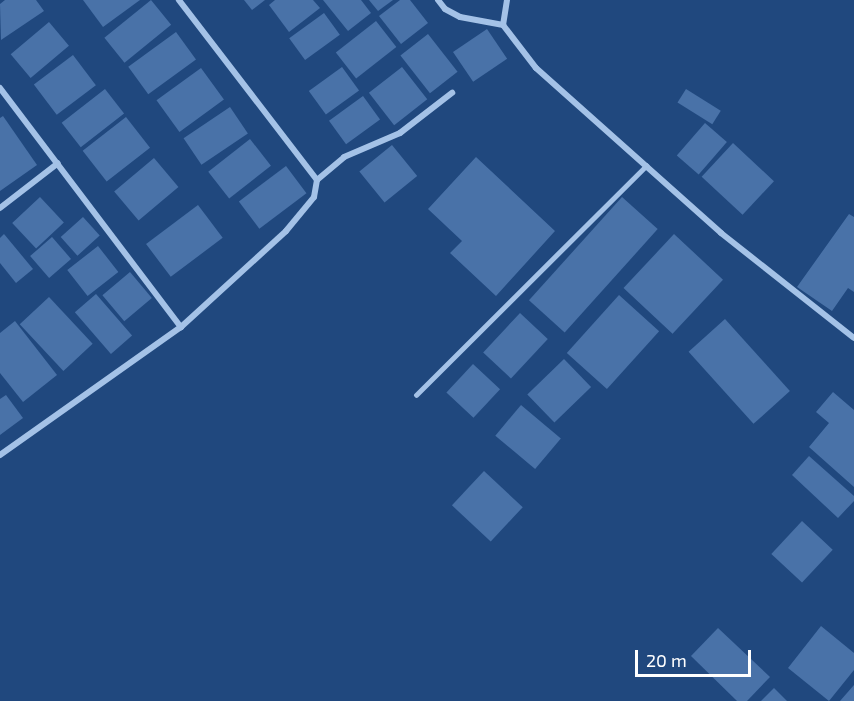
<!DOCTYPE html>
<html>
<head>
<meta charset="utf-8">
<style>
	body { margin:0 }
	#map { position:relative; width:854px; height:701px; overflow:hidden; background:#20487e; font-family:"Exo 2",sans-serif }
	div>[style] { position:absolute }
	[style*='--x'] { left:calc(var(--x)*1px); top:calc(var(--y)*1px); width:calc(var(--w)*1px); rotate:calc(var(--a)*1deg) }
	.building>* { inset:0; background:#4972a8; transform-origin:0 0 }
	.lane>* { height:4.5px; margin:-2.25px; padding:0 2.25px; transform-origin:2.25px; border-radius:2.25px; background:#a4c2e7 }
	.street>* { height:6px; margin:-3px; padding:0 3px; transform-origin:3px; border-radius:3px; background:#a4c2e7 }
	span { translate:-50% -50%; white-space:nowrap; text-align:center; line-height:1.15; -webkit-text-stroke:4.5px #20487e; paint-order:stroke }
	.scale { position:absolute; left:635px; top:650px; width:116px; height:27px; box-sizing:border-box; border:3px solid #fff; border-top:0; padding-left:8px; font-size:18px; line-height:21px; white-space:nowrap; color:#fff; -webkit-text-stroke:4px #20487e; paint-order:stroke }
</style>
</head>
<body>
<div id="map">
	<div class="building">
		<div style="clip-path:polygon(5px 0,36px 0,44px 11px,1px 40px,0 4px)"></div>
		<div style="clip-path:polygon(83px 0,140px 0,103px 27px)"></div>
		<div style="left:151px;top:0;width:32px;height:60px;rotate:51deg"></div>
		<div style="clip-path:polygon(244px 0,265px 0,252px 10px)"></div>
		<div style="clip-path:polygon(275px 0,313px 0,320px 8px,289px 32px,269px 5px)"></div>
		<div style="clip-path:polygon(323px 0,361px 0,371px 13px,348px 31px)"></div>
		<div style="clip-path:polygon(369px 0,393px 0,378px 11px)"></div>
		<div style="clip-path:polygon(400px 0,410px 0,428px 23px,401px 44px,379px 16px)"></div>
		<div style="left:324px;top:13px;width:27px;height:43px;rotate:54deg"></div>
		<div style="left:376px;top:21px;width:33px;height:51px;rotate:52deg"></div>
		<div style="left:49px;top:22px;width:31px;height:50px;rotate:50deg"></div>
		<div style="left:487px;top:29px;width:36px;height:41px;rotate:56deg"></div>
		<div style="left:176px;top:32px;width:34px;height:59px;rotate:54deg"></div>
		<div style="left:428px;top:34px;width:48px;height:35px;rotate:52deg"></div>
		<div style="left:73px;top:55px;width:38px;height:49px;rotate:53deg"></div>
		<div style="left:342px;top:67px;width:29px;height:41px;rotate:54deg"></div>
		<div style="left:402px;top:67px;width:41px;height:42px;rotate:52deg"></div>
		<div style="left:201px;top:68px;width:39px;height:55px;rotate:54deg"></div>
		<div style="left:105px;top:89px;width:31px;height:55px;rotate:52deg"></div>
		<div style="left:686px;top:89px;width:41px;height:16px;rotate:32deg"></div>
		<div style="left:363px;top:96px;width:29px;height:42px;rotate:54deg"></div>
		<div style="left:230px;top:107px;width:32px;height:56px;rotate:56deg"></div>
		<div style="clip-path:polygon(3px 116px,37px 165px,0 191px,0 118px)"></div>
		<div style="left:126px;top:117px;width:39px;height:55px;rotate:52deg"></div>
		<div style="left:705px;top:123px;width:29px;height:43px;rotate:41deg"></div>
		<div style="left:250px;top:139px;width:34px;height:53px;rotate:52deg"></div>
		<div style="left:733px;top:143px;width:56px;height:46px;rotate:43deg"></div>
		<div style="left:392px;top:145px;width:40px;height:42px;rotate:51deg"></div>
		<div style="clip-path:polygon(476px 157px,555px 231px,496px 296px,450px 253px,462px 241px,428px 209px)"></div>
		<div style="left:154px;top:158px;width:38px;height:52px;rotate:50deg"></div>
		<div style="left:286px;top:166px;width:34px;height:59px;rotate:53deg"></div>
		<div style="left:40px;top:197px;width:35px;height:38px;rotate:47deg"></div>
		<div style="left:622px;top:197px;width:48px;height:139px;rotate:42deg"></div>
		<div style="left:198px;top:205px;width:41px;height:65px;rotate:53deg"></div>
		<div style="clip-path:polygon(849px 214px,854px 217px,854px 292px,848px 288px,832px 311px,797px 287px)"></div>
		<div style="left:83px;top:217px;width:25px;height:30px;rotate:48deg"></div>
		<div style="clip-path:polygon(4px 234px,33px 269px,16px 283px,0 263px,0 238px)"></div>
		<div style="left:674px;top:234px;width:67px;height:74px;rotate:43deg"></div>
		<div style="left:52px;top:237px;width:29px;height:29px;rotate:49deg"></div>
		<div style="left:98px;top:246px;width:33px;height:39px;rotate:52deg"></div>
		<div style="left:130px;top:272px;width:34px;height:36px;rotate:50deg"></div>
		<div style="left:96px;top:294px;width:55px;height:28px;rotate:49deg"></div>
		<div style="left:619px;top:295px;width:54px;height:78px;rotate:42deg"></div>
		<div style="left:49px;top:297px;width:64px;height:40px;rotate:47deg"></div>
		<div style="left:520px;top:313px;width:38px;height:54px;rotate:43deg"></div>
		<div style="left:725px;top:319px;width:97px;height:49px;rotate:48deg"></div>
		<div style="clip-path:polygon(15px 321px,57px 375px,23px 402px,0 373px,0 333px)"></div>
		<div style="left:564px;top:359px;width:39px;height:51px;rotate:46deg"></div>
		<div style="left:473px;top:364px;width:37px;height:39px;rotate:43deg"></div>
		<div style="clip-path:polygon(833px 392px,854px 410px,854px 487px,809px 447px,829px 423px,816px 412px)"></div>
		<div style="clip-path:polygon(6px 395px,23px 418px,0 435px,0 399px)"></div>
		<div style="left:521px;top:405px;width:52px;height:40px;rotate:40deg"></div>
		<div style="clip-path:polygon(809px 456px,854px 496px,854px 501px,838px 518px,792px 475px)"></div>
		<div style="left:484px;top:471px;width:53px;height:47px;rotate:43deg"></div>
		<div style="left:802px;top:521px;width:42px;height:45px;rotate:43deg"></div>
		<div style="clip-path:polygon(821px 626px,854px 653px,854px 670px,829px 701px,788px 668px)"></div>
		<div style="clip-path:polygon(718px 628px,770px 677px,747px 701px,737px 701px,691px 656px)"></div>
		<div style="clip-path:polygon(854px 685px,854px 701px,840px 701px)"></div>
		<div style="clip-path:polygon(774px 688px,787px 701px,761px 701px)"></div>
	</div>
	<div class="lane">
		<div style="--x:416;--y:395;--w:325;--a:-44.9"></div>
	</div>
	<div class="street">
		<div style="--x:438;--y:0;--w:11;--a:52"></div>
		<div style="--x:445;--y:9;--w:17;--a:28"></div>
		<div style="--x:460;--y:17;--w:44;--a:10.5"></div>
		<div style="--x:507;--y:0;--w:25;--a:99"></div>
		<div style="--x:503;--y:25;--w:54;--a:52.5"></div>
		<div style="--x:536;--y:68;--w:248;--a:41.7"></div>
		<div style="--x:721;--y:233;--w:169;--a:38.3"></div>
		<div style="--x:0;--y:88;--w:300;--a:52.9"></div>
		<div style="--x:317;--y:180;--w:35;--a:-40"></div>
		<div style="--x:344;--y:157;--w:61;--a:-23.2"></div>
		<div style="--x:400;--y:133;--w:66;--a:-37.6"></div>
		<div style="--x:0;--y:208;--w:73;--a:-37.8"></div>
		<div style="--x:0;--y:455;--w:222;--a:-35.3"></div>
		<div style="--x:181;--y:327;--w:142;--a:-42.4"></div>
		<div style="--x:286;--y:231;--w:44;--a:-50.5"></div>
		<div style="--x:314;--y:197;--w:17;--a:-80"></div>
		<div style="--x:317;--y:180;--w:227;--a:-127.5"></div>
	</div>
	<div class="scale">20 m</div>
</div>
</body>
</html>
